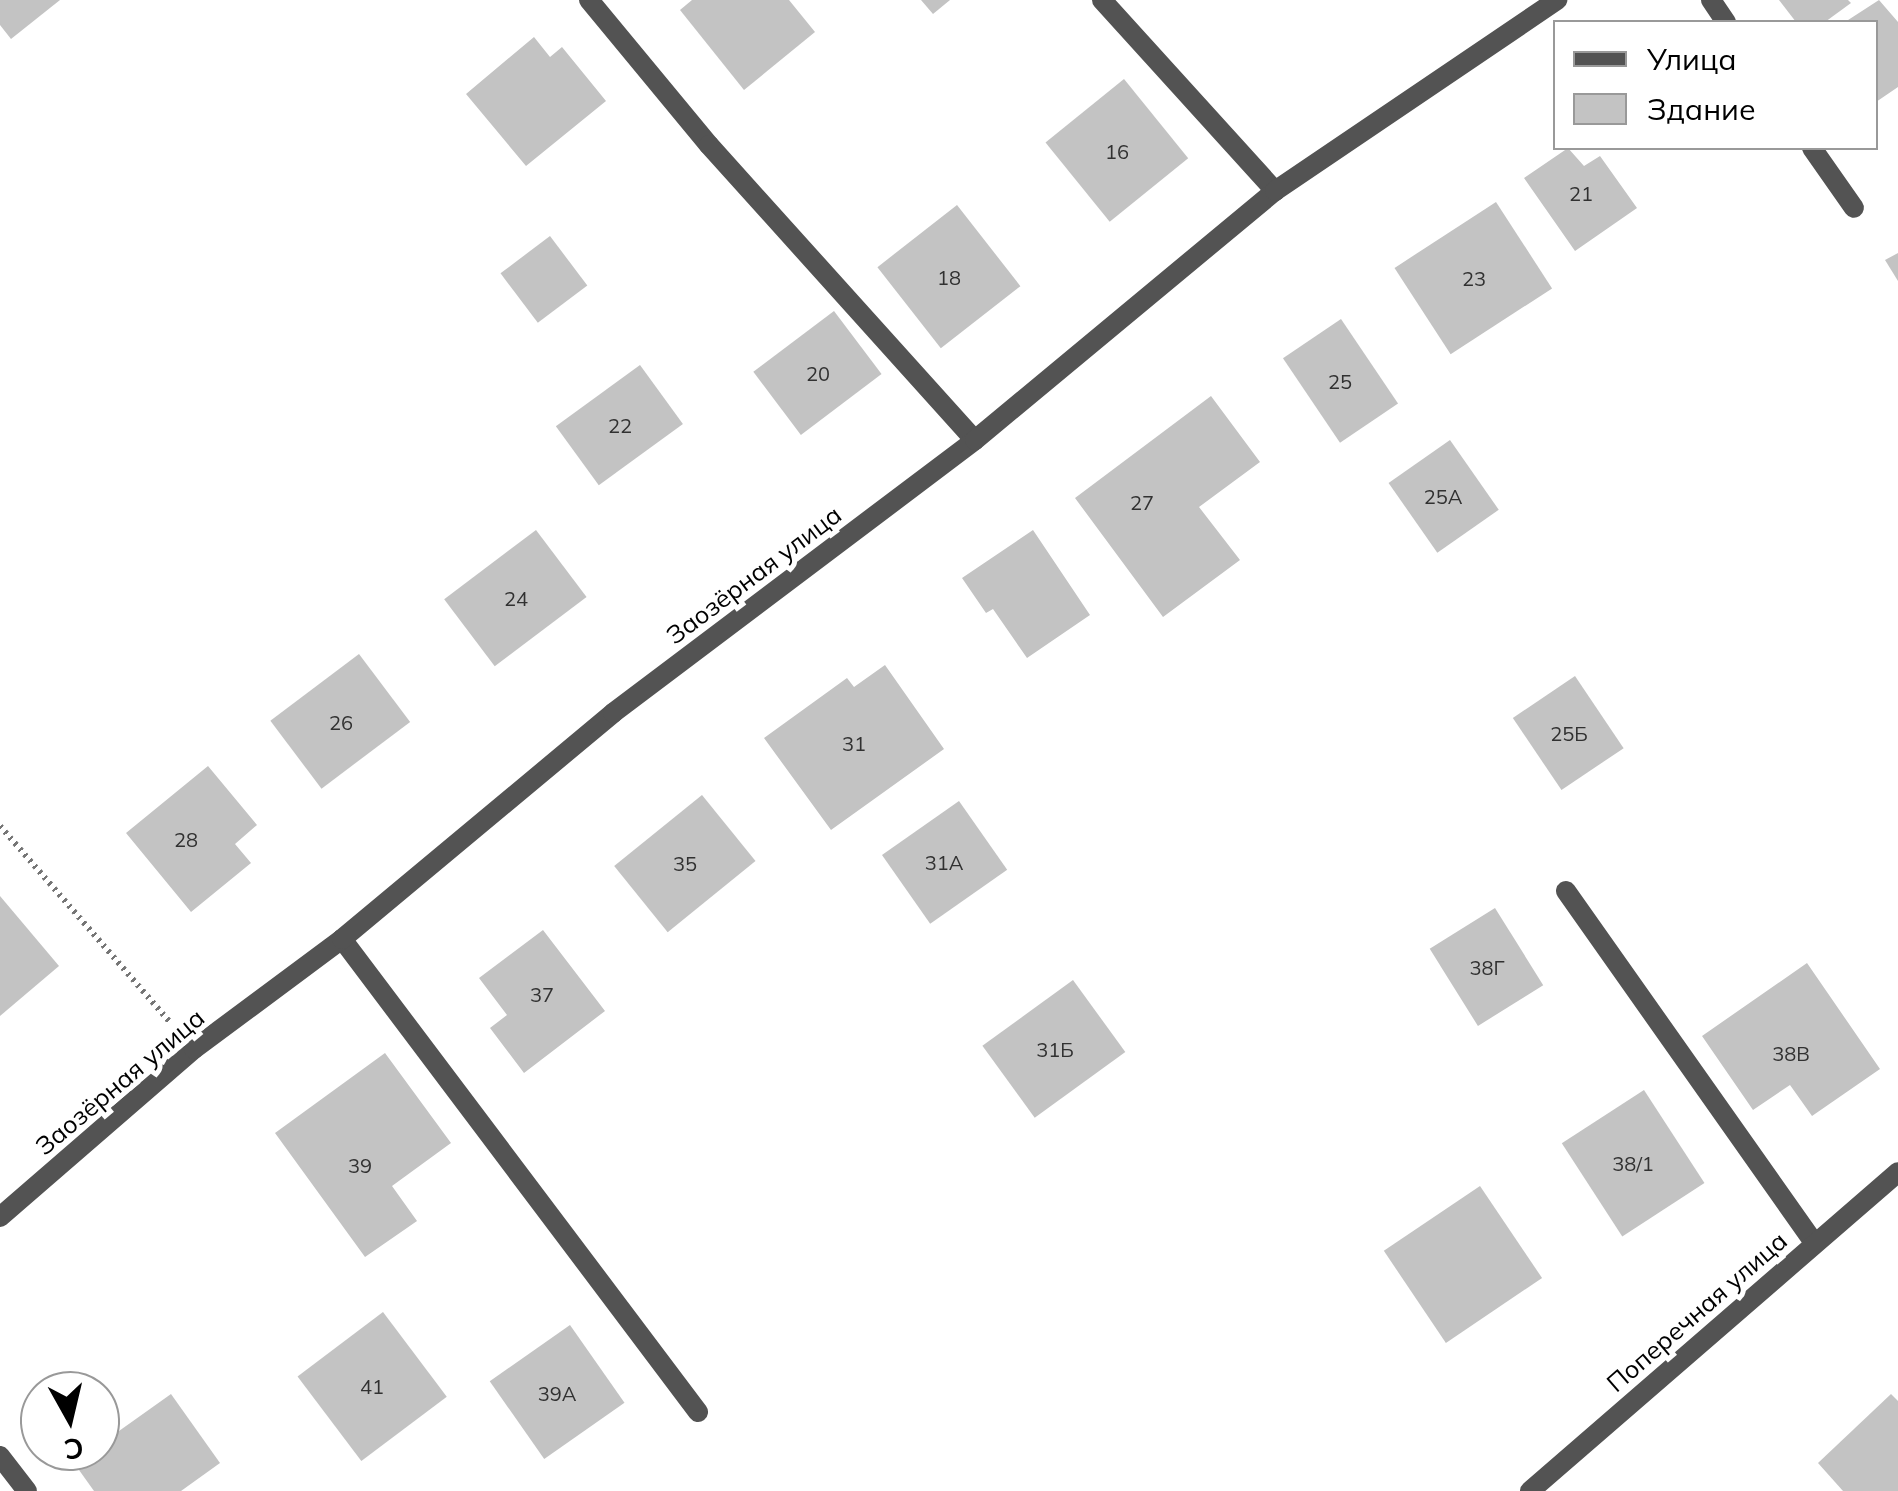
<!DOCTYPE html>
<html>
<head>
<meta charset="utf-8">
<style>
	body { margin:0 }
	#map { position:relative; width:1898px; height:1491px; overflow:hidden; background:#fff; font-family:Mulish,sans-serif }
	div>[style] { position:absolute }
	[style*='--x'] { left:calc(var(--x)*1px); top:calc(var(--y)*1px); width:calc(var(--w)*1px); rotate:calc(var(--a)*1deg) }
	.building>* { inset:0; background:#c3c3c3; transform-origin:0 0 }
	.path>* { height:6px; margin-top:-3px; transform-origin:0; background:repeating-linear-gradient(90deg,#757575 0 2.5px,transparent 0 7.5px) }
	.service>* { height:20px; margin:-10px; padding:0 10px; transform-origin:10px; border-radius:10px; background:#535353 }
	.minor>* { height:20px; margin:-10px; padding:0 10px; transform-origin:10px; border-radius:10px; background:#535353 }
	span { translate:-50% -50%; white-space:nowrap; text-align:center; line-height:1.15; -webkit-text-stroke:10px #fff; paint-order:stroke }
	.number-label { font-size:20px; color:#313131 }
	.number-label span { -webkit-text-stroke-width:0 }
	.street-label { font-size:25px; color:#000 }
	.legend { position:absolute; left:1553px; top:20px; width:325px; height:130px; box-sizing:border-box; background:#fff; border:2px solid #999; margin:0; padding:12px 18px; list-style:none; font-size:30px; color:#000 }
	.legend li { display:flex; align-items:center; gap:20px; height:50px }
	.legend b { width:50px; border:2px solid #999 }
	.north { position:absolute; left:20px; top:1371px; width:100px; height:100px; box-sizing:border-box; background:#fff; border:2px solid #999; border-radius:50%; rotate:172deg; font-size:28px; font-weight:700; line-height:40px; text-align:center; color:#000 }
	.north::after { content:''; display:block; margin:auto; width:35px; height:45px; background:#000; clip-path:polygon(50% 0,100% 100%,50% 72%,0 100%) }
</style>
</head>
<body>
<div id="map">
	<div class="building">
		<div style="clip-path:polygon(0 0,60px 0,11px 39px,0 25px)"></div>
		<div style="clip-path:polygon(692px 0,789px 0,815px 32px,744px 90px,680px 10px)"></div>
		<div style="clip-path:polygon(921px 0,950px 0,933px 14px)"></div>
		<div style="clip-path:polygon(1779px 0,1848px 0,1851px 3px,1825px 22px,1796px 22px)"></div>
		<div style="clip-path:polygon(1879px 0,1898px 22px,1898px 87px,1876px 102px,1876px 22px,1845px 22px)"></div>
		<div style="clip-path:polygon(534px 37px,550px 57px,562px 47px,606px 101px,526px 166px,466px 94px)"></div>
		<div style="left:1124px;top:79px;width:102px;height:101px;rotate:51deg"></div>
		<div style="clip-path:polygon(1568px 148px,1584px 166px,1600px 156px,1637px 208px,1575px 251px,1524px 178px)"></div>
		<div style="left:1496px;top:202px;width:103px;height:121px;rotate:57deg"></div>
		<div style="left:957px;top:205px;width:103px;height:101px;rotate:52deg"></div>
		<div style="left:550px;top:236px;width:62px;height:62px;rotate:53deg"></div>
		<div style="clip-path:polygon(1898px 253px,1898px 281px,1885px 260px)"></div>
		<div style="left:834px;top:311px;width:79px;height:101px;rotate:53deg"></div>
		<div style="left:1341px;top:319px;width:102px;height:70px;rotate:56deg"></div>
		<div style="left:640px;top:365px;width:73px;height:104px;rotate:54deg"></div>
		<div style="clip-path:polygon(1211px 396px,1260px 462px,1199px 507px,1240px 560px,1163px 617px,1075px 498px)"></div>
		<div style="left:1450px;top:440px;width:85px;height:75px;rotate:55deg"></div>
		<div style="left:536px;top:530px;width:84px;height:115px;rotate:53deg"></div>
		<div style="clip-path:polygon(1033px 530px,1090px 615px,1027px 658px,993px 609px,986px 613px,962px 578px)"></div>
		<div style="left:359px;top:654px;width:85px;height:111px;rotate:53deg"></div>
		<div style="clip-path:polygon(885px 665px,944px 749px,831px 830px,764px 738px,847px 678px,854px 687px)"></div>
		<div style="left:1575px;top:676px;width:87px;height:75px;rotate:56deg"></div>
		<div style="clip-path:polygon(208px 766px,257px 825px,235px 844px,251px 863px,191px 912px,126px 833px)"></div>
		<div style="left:702px;top:795px;width:85px;height:113px;rotate:51deg"></div>
		<div style="left:959px;top:801px;width:84px;height:94px;rotate:55deg"></div>
		<div style="clip-path:polygon(0 896px,59px 966px,0 1016px)"></div>
		<div style="left:1495px;top:908px;width:91px;height:77px;rotate:58deg"></div>
		<div style="clip-path:polygon(543px 930px,605px 1011px,524px 1073px,490px 1028px,507px 1015px,479px 978px)"></div>
		<div style="clip-path:polygon(1807px 963px,1880px 1069px,1812px 1116px,1790px 1085px,1753px 1110px,1702px 1036px)"></div>
		<div style="left:1073px;top:980px;width:89px;height:112px;rotate:54deg"></div>
		<div style="clip-path:polygon(385px 1053px,451px 1143px,392px 1186px,417px 1221px,365px 1257px,275px 1133px)"></div>
		<div style="left:1644px;top:1090px;width:111px;height:98px;rotate:57deg"></div>
		<div style="left:1480px;top:1186px;width:111px;height:116px;rotate:56deg"></div>
		<div style="left:383px;top:1312px;width:106px;height:107px;rotate:53deg"></div>
		<div style="left:570px;top:1325px;width:95px;height:98px;rotate:55deg"></div>
		<div style="clip-path:polygon(171px 1394px,220px 1463px,181px 1491px,94px 1491px,74px 1463px)"></div>
		<div style="clip-path:polygon(1891px 1394px,1898px 1401px,1898px 1491px,1843px 1491px,1818px 1463px)"></div>
	</div>
	<div class="path">
		<div style="--x:0;--y:826;--w:259;--a:49.1"></div>
	</div>
	<div class="service">
		<div style="--x:589;--y:0;--w:188;--a:50.4"></div>
		<div style="--x:709;--y:145;--w:397;--a:48"></div>
		<div style="--x:1102;--y:0;--w:258;--a:47.8"></div>
		<div style="--x:1711;--y:0;--w:27;--a:56"></div>
		<div style="--x:1812;--y:148;--w:73;--a:55"></div>
		<div style="--x:1566;--y:891;--w:431;--a:54.8"></div>
		<div style="--x:342;--y:939;--w:592;--a:53.03"></div>
		<div style="--x:0;--y:1456;--w:44;--a:52.4"></div>
	</div>
	<div class="minor">
		<div style="--x:0;--y:1217;--w:257;--a:-40.9"></div>
		<div style="--x:194;--y:1049;--w:184;--a:-36.6"></div>
		<div style="--x:342;--y:939;--w:353;--a:-39.8"></div>
		<div style="--x:613;--y:713;--w:453;--a:-37"></div>
		<div style="--x:975;--y:440;--w:390;--a:-39.7"></div>
		<div style="--x:1275;--y:191;--w:341;--a:-34.1"></div>
		<div style="--x:1530;--y:1491;--w:487;--a:-40.9"></div>
	</div>
	<div class="number-label">
		<span style="left:1117px;top:151px">16</span>
		<span style="left:1581px;top:193px">21</span>
		<span style="left:949px;top:277px">18</span>
		<span style="left:1474px;top:278px">23</span>
		<span style="left:818px;top:373px">20</span>
		<span style="left:1340px;top:381px">25</span>
		<span style="left:620px;top:425px">22</span>
		<span style="left:1443px;top:496px">25А</span>
		<span style="left:1142px;top:502px">27</span>
		<span style="left:516px;top:598px">24</span>
		<span style="left:341px;top:722px">26</span>
		<span style="left:1569px;top:733px">25Б</span>
		<span style="left:854px;top:743px">31</span>
		<span style="left:186px;top:839px">28</span>
		<span style="left:944px;top:862px">31А</span>
		<span style="left:685px;top:863px">35</span>
		<span style="left:1487px;top:967px">38Г</span>
		<span style="left:542px;top:994px">37</span>
		<span style="left:1055px;top:1049px">31Б</span>
		<span style="left:1791px;top:1053px">38В</span>
		<span style="left:1633px;top:1163px">38/1</span>
		<span style="left:360px;top:1165px">39</span>
		<span style="left:372px;top:1386px">41</span>
		<span style="left:557px;top:1393px">39А</span>
	</div>
	<div class="street-label">
		<span style="left:754px;top:575px;rotate:-37deg">Заозёрная улица</span>
		<span style="left:120px;top:1082px;rotate:-40deg">Заозёрная улица</span>
		<span style="left:1697px;top:1312px;rotate:-41deg">Поперечная улица</span>
	</div>
	<ul class="legend">
	<li><b style="height:12px;background:#535353"></b>Улица</li>
	<li><b style="height:28px;background:#c3c3c3"></b>Здание</li>
	</ul>
	<div class="north">С</div>
</div>
</body>
</html>
